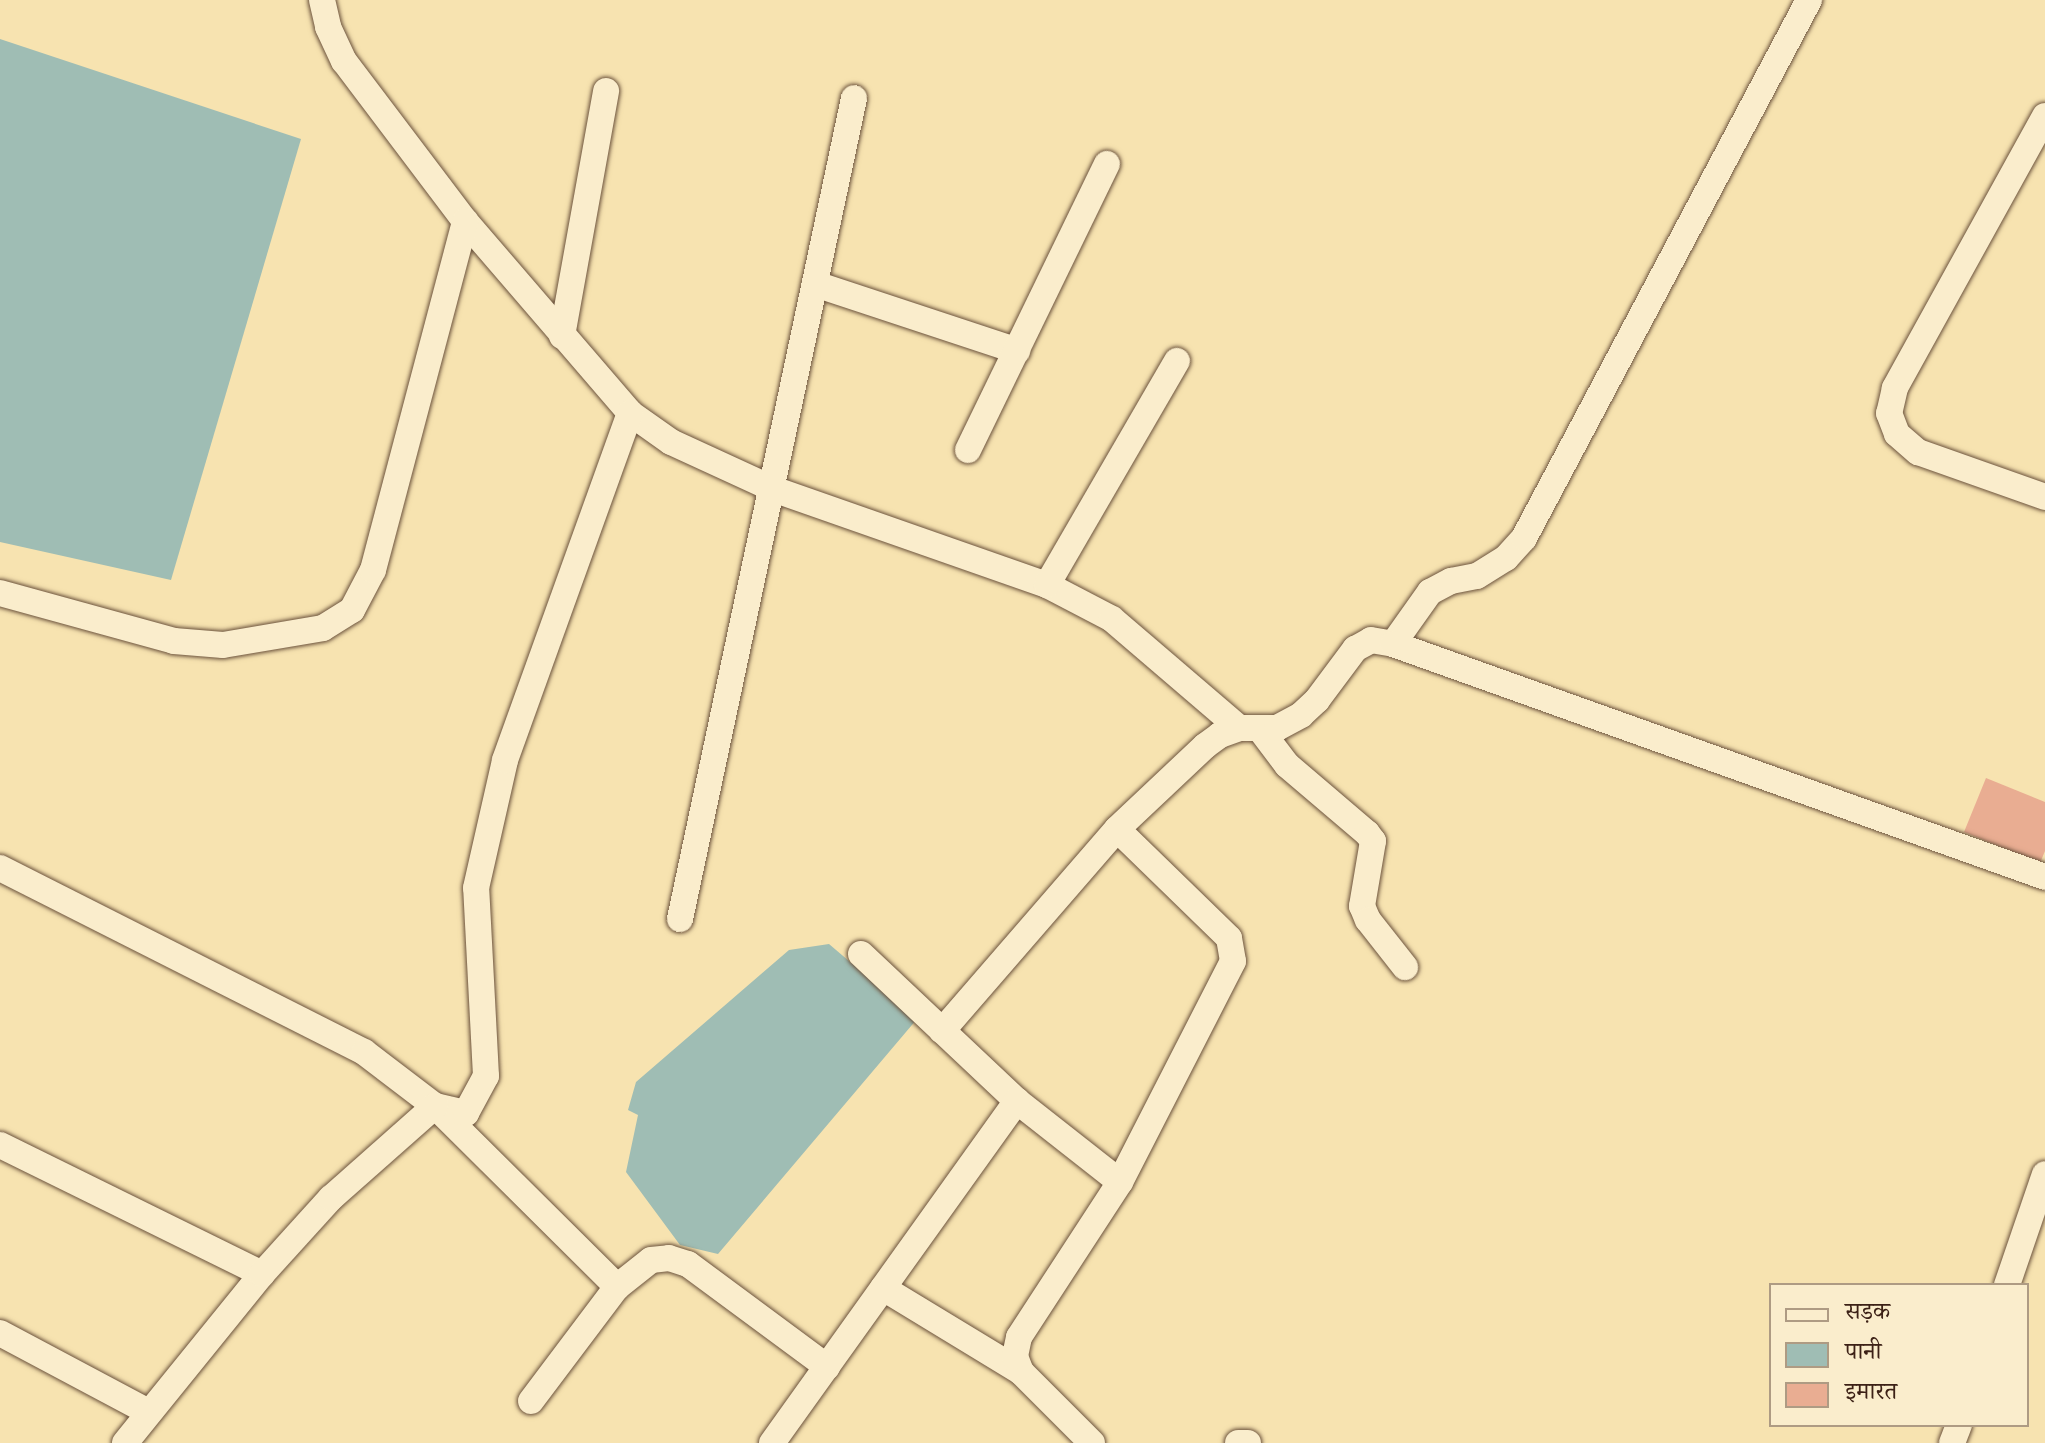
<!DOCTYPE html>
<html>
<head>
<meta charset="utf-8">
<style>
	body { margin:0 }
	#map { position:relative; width:2045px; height:1443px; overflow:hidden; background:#f7e3b0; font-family:"Sorts Mill Goudy","Noto Serif Devanagari",serif }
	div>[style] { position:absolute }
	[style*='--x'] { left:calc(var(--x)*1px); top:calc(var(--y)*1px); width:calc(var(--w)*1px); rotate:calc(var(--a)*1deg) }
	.water>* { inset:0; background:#9fbdb4 }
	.building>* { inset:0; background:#e9ad92 }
	.roads { filter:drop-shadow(0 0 2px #6b523c) drop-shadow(0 0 2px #6b523c) }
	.minor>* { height:26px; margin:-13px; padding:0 13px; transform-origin:13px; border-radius:13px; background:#faedcc }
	span { translate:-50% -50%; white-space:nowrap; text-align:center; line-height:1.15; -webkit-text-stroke:6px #faedcc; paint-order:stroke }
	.legend { position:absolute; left:1769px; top:1283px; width:260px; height:144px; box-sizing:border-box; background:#faedcc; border:2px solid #ae9b83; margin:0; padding:10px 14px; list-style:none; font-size:24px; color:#3c2116 }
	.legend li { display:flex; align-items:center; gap:16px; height:40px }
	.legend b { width:40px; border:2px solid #ae9b83 }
</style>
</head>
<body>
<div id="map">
	<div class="water">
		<div style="clip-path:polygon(0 39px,301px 139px,171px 580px,0 542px)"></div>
		<div style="clip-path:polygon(829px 944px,917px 1019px,718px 1254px,680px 1245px,626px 1172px,638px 1115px,628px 1110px,636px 1082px,789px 950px)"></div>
	</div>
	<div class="building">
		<div style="clip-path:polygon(1986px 778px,2045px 802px,2045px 851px,2040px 863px,1964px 832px)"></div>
	</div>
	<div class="roads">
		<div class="minor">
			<div style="--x:322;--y:0;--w:28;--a:77"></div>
			<div style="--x:328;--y:27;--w:38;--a:65"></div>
			<div style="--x:344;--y:61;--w:201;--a:52.9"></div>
			<div style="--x:465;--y:221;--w:253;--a:49.3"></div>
			<div style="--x:630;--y:413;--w:50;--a:35.3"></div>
			<div style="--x:671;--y:442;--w:112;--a:24.7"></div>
			<div style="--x:773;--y:489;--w:290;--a:19.3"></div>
			<div style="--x:1047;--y:585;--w:73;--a:27.6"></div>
			<div style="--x:1112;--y:619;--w:167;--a:40.6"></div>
			<div style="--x:2045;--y:116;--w:311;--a:118.9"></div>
			<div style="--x:1895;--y:388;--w:26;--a:103"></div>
			<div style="--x:1889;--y:413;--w:22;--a:69"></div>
			<div style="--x:1897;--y:434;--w:28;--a:41"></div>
			<div style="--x:1918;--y:452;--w:135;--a:19.5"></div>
			<div style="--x:815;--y:284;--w:213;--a:18.3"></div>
			<div style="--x:562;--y:336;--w:249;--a:-79.8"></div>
			<div style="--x:968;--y:450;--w:318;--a:-64.1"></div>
			<div style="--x:1047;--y:585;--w:259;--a:-59.9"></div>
			<div style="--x:0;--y:593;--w:180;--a:15.4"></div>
			<div style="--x:174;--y:641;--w:49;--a:4.7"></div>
			<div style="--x:223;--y:645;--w:101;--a:-9.6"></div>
			<div style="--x:323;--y:628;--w:34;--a:-32"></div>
			<div style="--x:352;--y:610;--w:45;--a:-62.3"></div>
			<div style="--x:373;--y:570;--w:361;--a:-75.2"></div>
			<div style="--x:1393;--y:644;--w:64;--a:-54.6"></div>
			<div style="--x:1430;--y:592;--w:24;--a:-28"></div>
			<div style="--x:1451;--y:581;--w:26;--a:-11"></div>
			<div style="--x:1477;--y:576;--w:34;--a:-32"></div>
			<div style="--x:1506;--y:558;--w:27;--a:-48"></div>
			<div style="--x:1524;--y:538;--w:609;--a:-62.09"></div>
			<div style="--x:1259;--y:728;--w:46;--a:52.9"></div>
			<div style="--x:1287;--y:765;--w:105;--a:40.4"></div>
			<div style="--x:1367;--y:833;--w:10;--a:53"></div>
			<div style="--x:1373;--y:841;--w:66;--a:99.6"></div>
			<div style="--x:1362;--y:906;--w:15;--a:67"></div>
			<div style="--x:1368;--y:920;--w:60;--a:51.8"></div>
			<div style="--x:0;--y:868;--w:408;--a:26.8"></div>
			<div style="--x:364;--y:1052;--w:89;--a:37.3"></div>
			<div style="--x:435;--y:1106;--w:257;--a:44.8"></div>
			<div style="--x:680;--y:919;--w:839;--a:-78.03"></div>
			<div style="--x:861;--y:954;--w:214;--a:43.3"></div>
			<div style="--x:1017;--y:1101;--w:131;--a:38.2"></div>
			<div style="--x:942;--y:1031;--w:267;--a:-49.1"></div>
			<div style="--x:1117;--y:829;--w:121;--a:-43.3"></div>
			<div style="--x:1205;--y:746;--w:19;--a:-36"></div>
			<div style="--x:1220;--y:735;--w:20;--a:-20"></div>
			<div style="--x:1239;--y:728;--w:38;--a:0"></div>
			<div style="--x:1277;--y:728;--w:27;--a:-28"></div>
			<div style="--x:1301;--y:715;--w:22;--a:-43"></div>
			<div style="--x:1317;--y:700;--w:64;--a:-53.3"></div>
			<div style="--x:1355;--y:649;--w:18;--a:-29"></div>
			<div style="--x:1371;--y:640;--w:22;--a:10"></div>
			<div style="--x:1393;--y:644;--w:692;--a:19.66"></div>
			<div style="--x:435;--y:1106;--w:32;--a:13"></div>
			<div style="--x:466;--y:1113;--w:42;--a:-61.6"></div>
			<div style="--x:486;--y:1076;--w:188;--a:-93"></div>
			<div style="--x:476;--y:888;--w:131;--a:-77.2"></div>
			<div style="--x:505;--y:760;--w:369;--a:-70.2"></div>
			<div style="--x:0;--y:1145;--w:292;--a:26.2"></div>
			<div style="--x:2007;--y:1285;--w:117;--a:-71.1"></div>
			<div style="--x:883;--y:1288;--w:162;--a:31.3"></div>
			<div style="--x:0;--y:1333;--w:166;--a:28"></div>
			<div style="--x:531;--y:1401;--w:143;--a:-53"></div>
			<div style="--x:617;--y:1287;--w:43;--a:-38.5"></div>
			<div style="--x:651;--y:1260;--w:18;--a:-6"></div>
			<div style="--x:669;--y:1258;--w:20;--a:18"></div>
			<div style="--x:688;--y:1264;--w:173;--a:36.5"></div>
			<div style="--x:125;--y:1443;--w:218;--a:-51"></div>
			<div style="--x:262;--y:1274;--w:103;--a:-47.8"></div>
			<div style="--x:331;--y:1198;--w:139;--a:-41.5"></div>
			<div style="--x:772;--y:1443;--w:421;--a:-54.4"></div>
			<div style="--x:1092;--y:1443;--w:100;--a:-135"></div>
			<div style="--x:1021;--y:1372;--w:17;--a:-111"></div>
			<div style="--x:1015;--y:1356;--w:19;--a:-78"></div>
			<div style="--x:1019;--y:1337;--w:185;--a:-56.9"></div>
			<div style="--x:1120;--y:1182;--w:248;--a:-62.9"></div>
			<div style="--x:1233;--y:961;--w:23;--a:-100"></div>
			<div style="--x:1229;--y:938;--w:156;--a:-135.8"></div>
			<div style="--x:1238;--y:1443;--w:10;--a:0"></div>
			<div style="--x:1952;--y:1443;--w:19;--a:-69"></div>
		</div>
	</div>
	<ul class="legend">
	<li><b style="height:10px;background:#faedcc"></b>सड़क</li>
	<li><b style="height:22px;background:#9fbdb4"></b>पानी</li>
	<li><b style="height:22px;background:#e9ad92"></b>इमारत</li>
	</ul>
</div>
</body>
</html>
